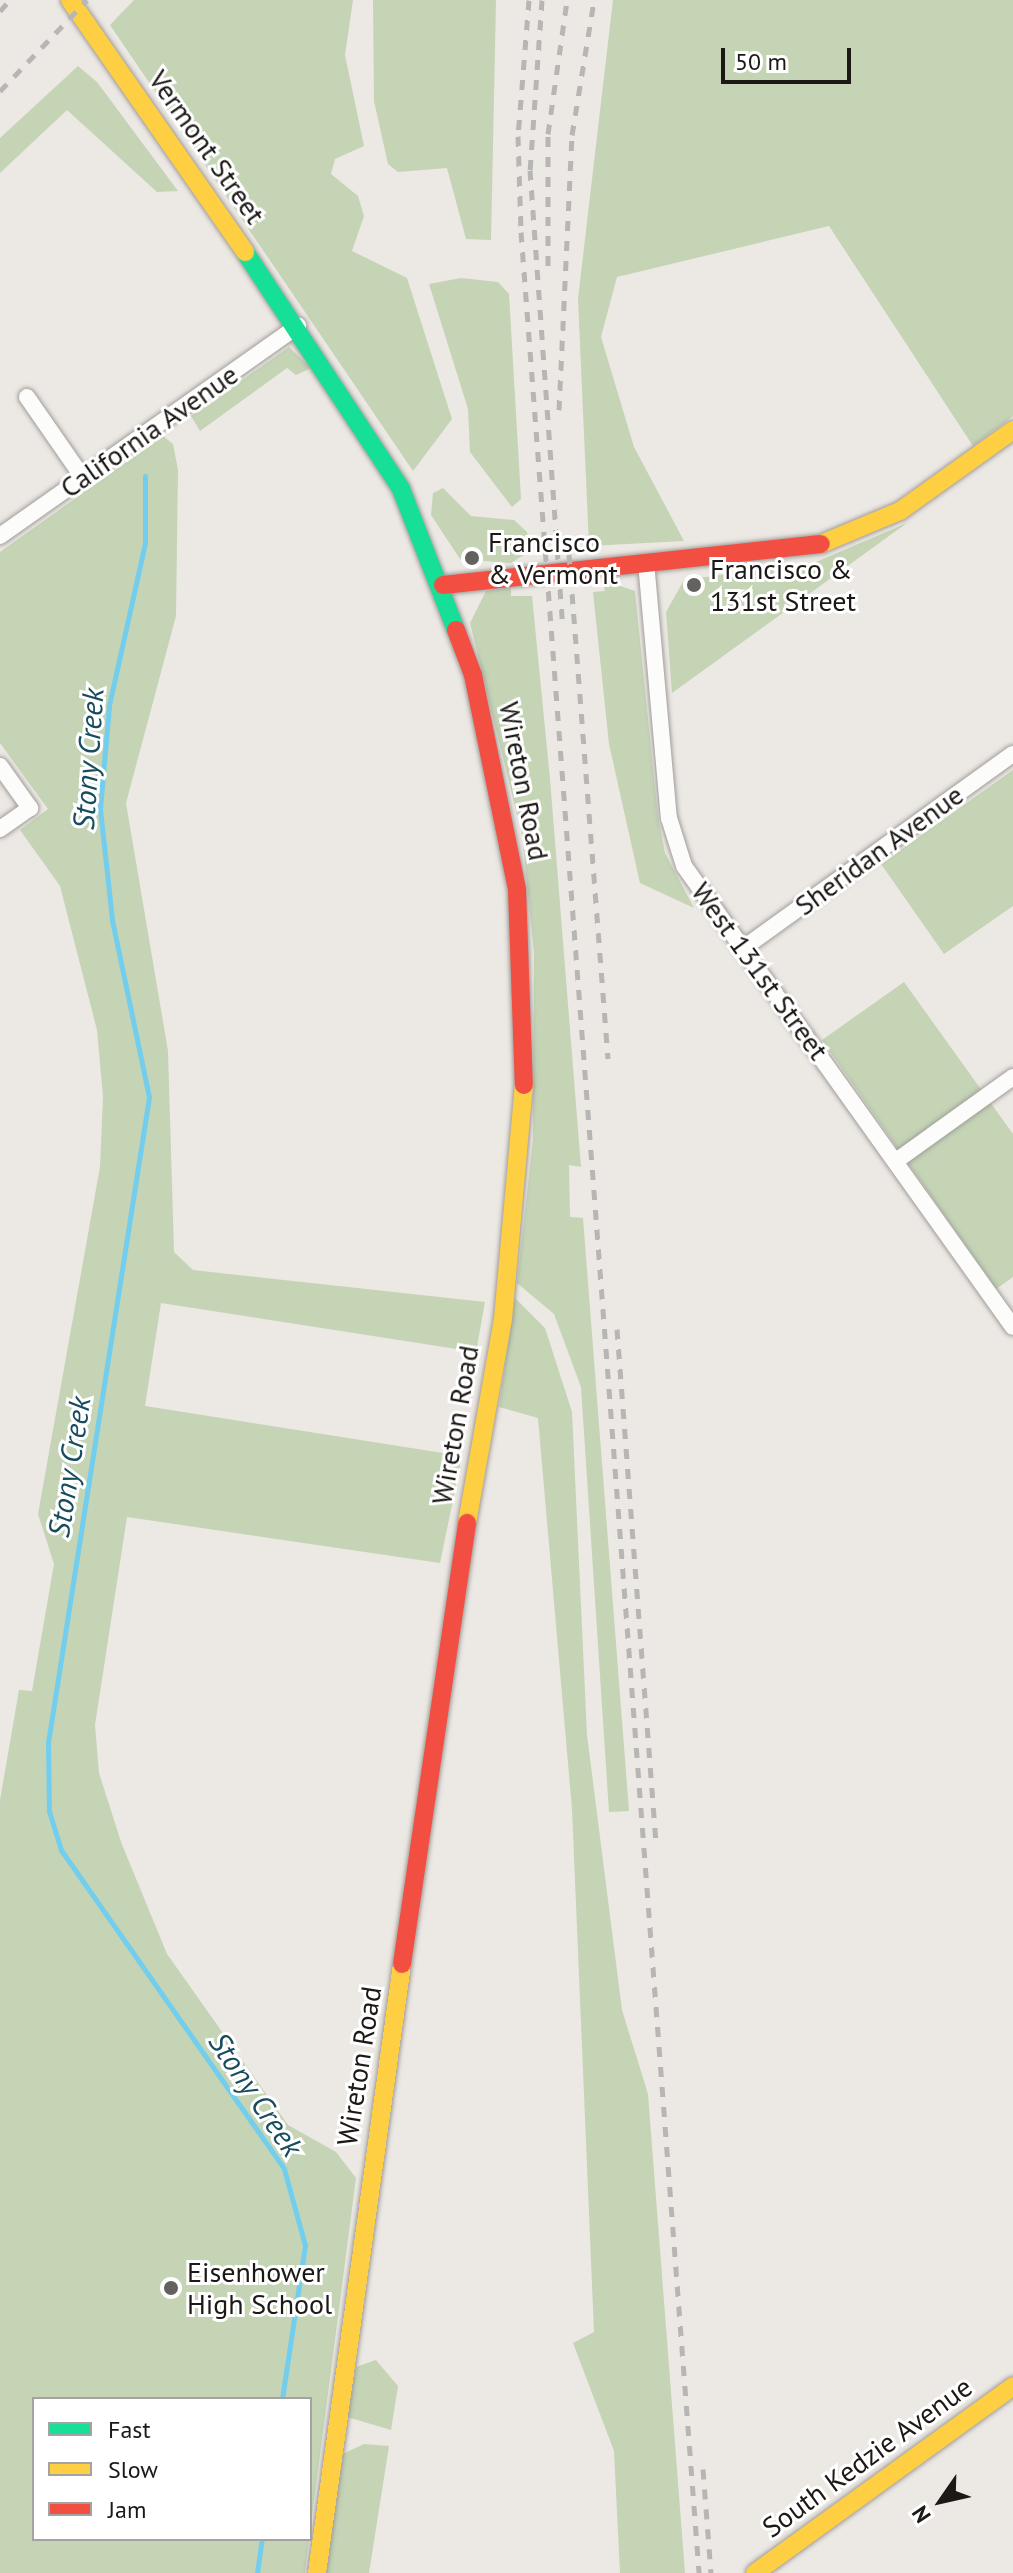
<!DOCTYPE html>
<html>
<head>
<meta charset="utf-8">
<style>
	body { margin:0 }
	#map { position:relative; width:1013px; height:2573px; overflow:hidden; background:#ece8e4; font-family:"PT Sans",sans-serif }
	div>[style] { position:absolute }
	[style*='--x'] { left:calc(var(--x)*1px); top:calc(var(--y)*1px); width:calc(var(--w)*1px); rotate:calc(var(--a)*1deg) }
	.green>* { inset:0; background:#c4d4b5 }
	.stream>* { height:5px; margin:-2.5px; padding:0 2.5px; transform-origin:2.5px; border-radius:2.5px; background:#73ceee }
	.roads { filter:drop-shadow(0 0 2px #a09d9a) drop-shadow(0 0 2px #a09d9a) }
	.street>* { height:16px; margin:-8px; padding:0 8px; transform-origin:8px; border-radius:8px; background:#fcfcfb }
	.fast>* { height:18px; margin:-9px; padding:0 9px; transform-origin:9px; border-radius:9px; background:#16e098 }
	.slow>* { height:18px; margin:-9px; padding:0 9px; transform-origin:9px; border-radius:9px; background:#ffcf43 }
	.jam>* { height:18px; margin:-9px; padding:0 9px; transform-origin:9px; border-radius:9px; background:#f24e42 }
	.rail>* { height:5px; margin-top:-2.5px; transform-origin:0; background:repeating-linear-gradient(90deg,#b7b6b5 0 10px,transparent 0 20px) }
	.dots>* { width:22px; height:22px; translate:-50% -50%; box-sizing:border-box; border:4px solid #fff; border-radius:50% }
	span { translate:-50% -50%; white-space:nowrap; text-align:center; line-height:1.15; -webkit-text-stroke:6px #fff; paint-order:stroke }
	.street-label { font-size:28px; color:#1b1816 }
	.poi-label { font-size:28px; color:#1b1816 }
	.left { translate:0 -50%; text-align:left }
	.water-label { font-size:30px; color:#174c5f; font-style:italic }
	.legend { position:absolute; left:32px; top:2397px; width:280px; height:144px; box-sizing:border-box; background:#fff; border:2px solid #a4a3a2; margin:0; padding:10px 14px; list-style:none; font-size:24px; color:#1b1816 }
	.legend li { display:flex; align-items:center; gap:16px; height:40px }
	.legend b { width:40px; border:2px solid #a4a3a2 }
	.north { position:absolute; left:901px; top:2461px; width:80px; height:80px; -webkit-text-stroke:6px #fff; paint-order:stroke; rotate:236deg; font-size:22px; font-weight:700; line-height:32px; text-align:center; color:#1b1816 }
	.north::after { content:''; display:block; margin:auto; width:28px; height:36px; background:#1b1816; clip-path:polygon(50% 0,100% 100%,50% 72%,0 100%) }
	.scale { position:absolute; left:721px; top:48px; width:130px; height:36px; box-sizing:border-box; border:4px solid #1b1816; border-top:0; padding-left:10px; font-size:24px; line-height:28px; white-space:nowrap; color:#1b1816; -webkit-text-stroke:6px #fff; paint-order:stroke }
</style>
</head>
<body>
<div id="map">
	<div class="green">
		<div style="clip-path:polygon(134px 0,353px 0,345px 55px,364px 146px,335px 159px,331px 174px,358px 196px,364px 216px,352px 251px,407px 278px,452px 419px,413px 471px,110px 25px)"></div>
		<div style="clip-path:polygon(373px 0,496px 0,491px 240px,466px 239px,447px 168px,398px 172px,388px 164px,374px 101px)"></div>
		<div style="clip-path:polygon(613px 0,1013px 0,1013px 416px,973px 446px,829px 226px,617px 277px,601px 337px,634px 447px,684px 541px,589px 546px,578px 299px)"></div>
		<div style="clip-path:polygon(78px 66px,97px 82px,178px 191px,157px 192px,67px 110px,0 173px,0 138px)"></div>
		<div style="clip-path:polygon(461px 278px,498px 282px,509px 294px,521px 499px,512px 507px,470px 452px,468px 409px,429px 284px)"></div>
		<div style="clip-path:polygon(289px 347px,311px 368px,296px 375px,287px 368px,200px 431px,191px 416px)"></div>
		<div style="clip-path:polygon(163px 436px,173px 444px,178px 470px,176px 616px,126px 803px,168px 1051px,174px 1252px,193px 1270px,485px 1302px,476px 1352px,161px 1303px,145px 1406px,462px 1456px,440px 1563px,127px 1517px,95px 1725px,99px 1773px,121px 1842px,167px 1954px,288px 2125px,336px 2152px,356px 2178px,310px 2532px,310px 2399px,34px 2399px,34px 2539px,309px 2539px,305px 2573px,0 2573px,0 1800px,19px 1690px,32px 1691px,54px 1564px,38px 1514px,100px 1167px,103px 1097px,97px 1030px,60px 886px,20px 830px,48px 809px,0 743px,0 552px)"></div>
		<div style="clip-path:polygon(443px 488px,471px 516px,514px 520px,527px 532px,530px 551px,511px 563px,460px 559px,431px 515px,433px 493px)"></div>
		<div style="clip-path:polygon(907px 523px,672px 693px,666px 612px,684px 580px,816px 562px)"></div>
		<div style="clip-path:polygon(602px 580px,635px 591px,658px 817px,665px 853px,694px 908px,640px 883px,609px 744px,593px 592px,605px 591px)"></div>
		<div style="clip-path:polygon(511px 586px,511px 596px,532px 596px,550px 779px,581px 1167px,569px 1165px,570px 1217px,583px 1218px,629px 1811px,609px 1812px,581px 1387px,554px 1314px,517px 1283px,533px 1139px,534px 953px,522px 835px,470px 623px,486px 591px)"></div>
		<div style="clip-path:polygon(1013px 770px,1013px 906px,944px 954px,881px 864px)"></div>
		<div style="clip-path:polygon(904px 982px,1013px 1134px,1013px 1277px,996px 1289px,822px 1040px)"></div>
		<div style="clip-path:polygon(515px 1298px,545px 1328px,572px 1412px,587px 1735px,622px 2010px,648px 2094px,685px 2573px,620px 2573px,614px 2451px,573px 2343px,594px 2332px,572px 1809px,538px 1418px,499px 1407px)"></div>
		<div style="clip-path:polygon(376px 2360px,398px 2386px,391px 2430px,347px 2417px,356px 2367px)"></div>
		<div style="clip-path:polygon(364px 2444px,389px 2446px,369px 2573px,324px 2573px,336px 2457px)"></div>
	</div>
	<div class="stream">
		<div style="--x:145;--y:476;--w:67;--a:90"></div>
		<div style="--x:145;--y:543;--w:167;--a:102.5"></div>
		<div style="--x:109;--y:706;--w:103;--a:95"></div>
		<div style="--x:100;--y:809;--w:112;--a:83.8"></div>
		<div style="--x:112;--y:920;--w:181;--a:78.2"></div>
		<div style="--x:149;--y:1097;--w:654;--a:98.89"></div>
		<div style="--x:48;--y:1743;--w:68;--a:89.2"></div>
		<div style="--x:49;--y:1811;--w:41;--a:72.9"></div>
		<div style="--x:61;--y:1850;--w:389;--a:55"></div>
		<div style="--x:284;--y:2169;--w:79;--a:74.6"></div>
		<div style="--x:305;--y:2245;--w:156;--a:98.5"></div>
		<div style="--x:257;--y:2573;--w:34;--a:-82"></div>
	</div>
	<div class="roads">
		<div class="street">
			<div style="--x:27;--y:397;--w:98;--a:55.3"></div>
			<div style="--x:0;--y:536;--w:365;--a:-35.2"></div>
			<div style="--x:646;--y:562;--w:257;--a:84.9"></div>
			<div style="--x:669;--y:818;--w:50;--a:72.6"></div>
			<div style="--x:684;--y:866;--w:566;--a:54.49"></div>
			<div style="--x:0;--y:766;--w:52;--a:54.5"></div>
			<div style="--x:30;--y:808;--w:37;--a:145"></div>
			<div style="--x:745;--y:947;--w:330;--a:-35.8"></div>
			<div style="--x:896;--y:1161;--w:144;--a:-35.7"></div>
		</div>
		<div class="fast">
			<div style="--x:245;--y:252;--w:284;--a:56.6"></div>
			<div style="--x:401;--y:489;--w:151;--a:68.7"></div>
		</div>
		<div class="slow">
			<div style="--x:70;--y:0;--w:307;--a:55.2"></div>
			<div style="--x:821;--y:544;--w:86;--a:-22.7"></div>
			<div style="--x:900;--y:511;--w:139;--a:-35.6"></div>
			<div style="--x:467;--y:1523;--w:207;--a:-80"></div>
			<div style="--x:503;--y:1319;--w:235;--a:-84.9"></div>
			<div style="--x:317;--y:2573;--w:615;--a:-82.05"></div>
			<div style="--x:755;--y:2573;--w:319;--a:-35.9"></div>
		</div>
		<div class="jam">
			<div style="--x:443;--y:585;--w:380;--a:-6.2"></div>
			<div style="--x:456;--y:630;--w:48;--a:69.3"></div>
			<div style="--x:473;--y:675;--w:218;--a:78.4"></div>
			<div style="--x:517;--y:889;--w:196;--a:88"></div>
			<div style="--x:402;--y:1964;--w:446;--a:-81.6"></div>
		</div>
	</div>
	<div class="rail">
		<div style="--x:529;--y:0;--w:136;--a:94.6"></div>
		<div style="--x:518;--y:136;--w:96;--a:88.2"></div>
		<div style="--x:521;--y:232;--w:2348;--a:85.65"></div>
		<div style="--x:542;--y:0;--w:170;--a:94"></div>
		<div style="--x:530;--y:170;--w:450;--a:85.9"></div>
		<div style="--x:0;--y:11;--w:15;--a:-48"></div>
		<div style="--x:0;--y:91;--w:126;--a:-46.3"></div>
		<div style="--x:548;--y:266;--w:132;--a:-90"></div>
		<div style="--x:548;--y:134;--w:135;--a:-81.9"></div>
		<div style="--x:559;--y:410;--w:275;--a:-87.3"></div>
		<div style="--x:572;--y:135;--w:137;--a:-80.7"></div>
		<div style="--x:569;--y:554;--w:506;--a:85.58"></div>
		<div style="--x:617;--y:1329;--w:515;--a:85.66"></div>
		<div style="--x:703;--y:2469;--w:104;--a:85.6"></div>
	</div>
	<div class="dots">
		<div style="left:472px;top:558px;background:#64615e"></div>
		<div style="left:694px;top:585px;background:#64615e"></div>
		<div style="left:171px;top:2288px;background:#64615e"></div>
	</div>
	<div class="street-label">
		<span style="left:207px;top:147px;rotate:55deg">Vermont Street</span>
		<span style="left:149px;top:431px;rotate:-35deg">California Avenue</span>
		<span style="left:524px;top:781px;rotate:79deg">Wireton Road</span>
		<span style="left:879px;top:850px;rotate:-36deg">Sheridan Avenue</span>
		<span style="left:760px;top:971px;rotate:54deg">West 131st Street</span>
		<span style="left:455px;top:1425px;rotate:-80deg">Wireton Road</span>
		<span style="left:359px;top:2066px;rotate:-81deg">Wireton Road</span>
		<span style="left:867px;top:2457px;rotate:-36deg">South Kedzie Avenue</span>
	</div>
	<div class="poi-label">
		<span class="left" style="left:488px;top:558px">Francisco<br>&amp; Vermont</span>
		<span class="left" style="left:710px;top:585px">Francisco &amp;<br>131st Street</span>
		<span class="left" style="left:187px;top:2288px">Eisenhower<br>High School</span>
	</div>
	<div class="water-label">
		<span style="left:88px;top:759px;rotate:-86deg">Stony Creek</span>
		<span style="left:69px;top:1467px;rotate:-81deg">Stony Creek</span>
		<span style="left:256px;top:2094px;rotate:56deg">Stony Creek</span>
	</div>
	<ul class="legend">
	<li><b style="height:10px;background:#16e098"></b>Fast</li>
	<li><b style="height:10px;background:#ffcf43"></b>Slow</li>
	<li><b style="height:10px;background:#f24e42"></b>Jam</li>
	</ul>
	<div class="north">N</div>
	<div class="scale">50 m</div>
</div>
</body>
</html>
